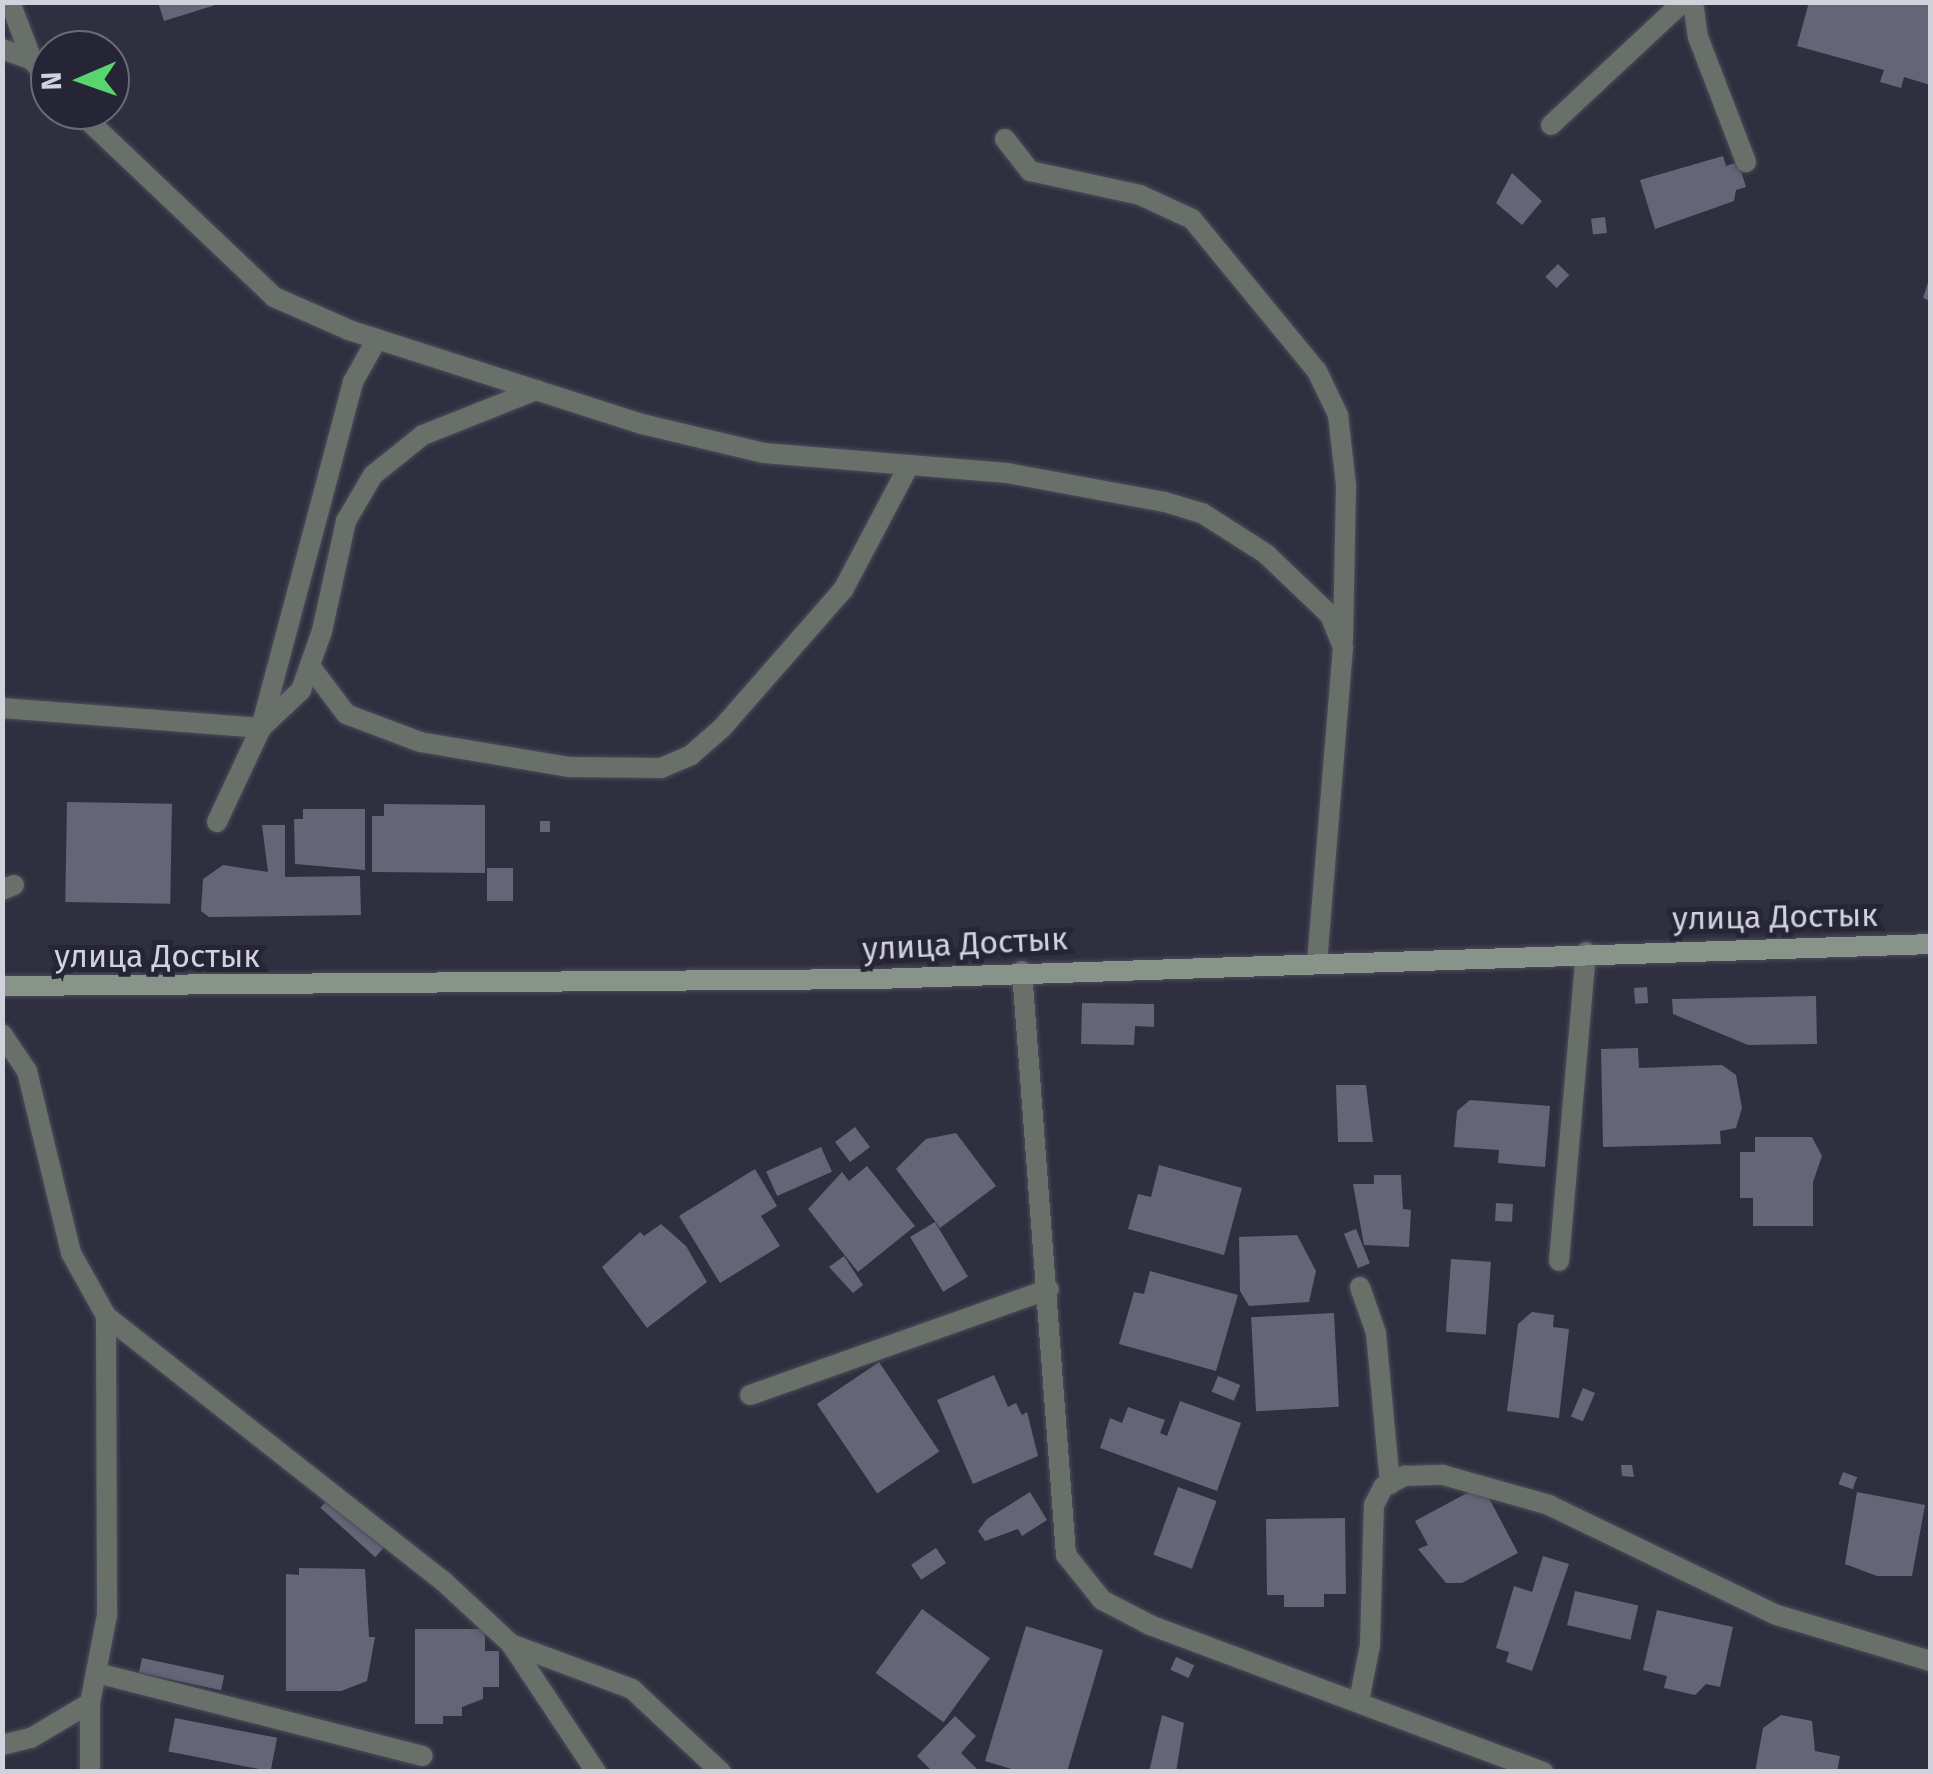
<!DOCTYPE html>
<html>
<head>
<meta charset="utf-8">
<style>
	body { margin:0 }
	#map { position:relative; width:1933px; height:1774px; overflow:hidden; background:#2f2f3f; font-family:"Fira Sans",sans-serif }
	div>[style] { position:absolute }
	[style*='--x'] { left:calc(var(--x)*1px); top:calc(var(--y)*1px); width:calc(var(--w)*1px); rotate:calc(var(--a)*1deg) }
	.building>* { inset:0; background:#646576; transform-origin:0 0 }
	.roads { filter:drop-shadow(0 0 2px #4c4c5b) drop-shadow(0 0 2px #4c4c5b) }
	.street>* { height:20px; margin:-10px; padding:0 10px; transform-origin:10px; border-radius:10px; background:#69706a }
	.secondary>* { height:20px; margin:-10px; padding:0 10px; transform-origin:10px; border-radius:10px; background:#889389 }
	span { translate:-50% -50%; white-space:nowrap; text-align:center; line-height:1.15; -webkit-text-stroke:10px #262535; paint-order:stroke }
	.street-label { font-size:32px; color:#d2d2dc }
	.frame { position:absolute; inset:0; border:5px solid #d2d2dc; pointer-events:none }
	.north { position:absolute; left:30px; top:30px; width:100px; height:100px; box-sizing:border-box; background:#262535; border:2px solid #6b6a78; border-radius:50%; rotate:268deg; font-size:28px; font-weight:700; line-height:40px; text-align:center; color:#d2d2dc }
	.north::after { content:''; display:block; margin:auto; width:35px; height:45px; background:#59d56f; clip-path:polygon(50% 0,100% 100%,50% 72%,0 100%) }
</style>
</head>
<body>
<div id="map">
	<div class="building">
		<div style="clip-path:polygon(158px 2px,222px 2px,222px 3px,164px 21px)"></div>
		<div style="clip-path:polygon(1809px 2px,1930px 2px,1930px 85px,1904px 77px,1901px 88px,1880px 82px,1884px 70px,1797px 46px)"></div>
		<div style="clip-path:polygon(1723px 156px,1726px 166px,1738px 162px,1746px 187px,1736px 190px,1734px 201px,1655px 229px,1640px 180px)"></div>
		<div style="clip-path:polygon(1512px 173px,1542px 201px,1522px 225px,1496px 203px)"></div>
		<div style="left:1605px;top:217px;width:16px;height:14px;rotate:83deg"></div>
		<div style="left:1558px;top:264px;width:16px;height:18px;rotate:45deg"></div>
		<div style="clip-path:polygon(1930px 276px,1930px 301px,1923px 298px)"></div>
		<div style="left:67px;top:802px;width:105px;height:100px;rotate:1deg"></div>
		<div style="clip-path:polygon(384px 804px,485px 805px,485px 873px,372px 872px,372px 816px,384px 816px)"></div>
		<div style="clip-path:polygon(303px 809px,365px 809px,365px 870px,295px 864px,294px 819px,303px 819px)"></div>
		<div style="left:540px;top:821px;width:10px;height:11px"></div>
		<div style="clip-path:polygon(262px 825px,285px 825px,285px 877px,360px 876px,361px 915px,209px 917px,201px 911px,203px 879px,223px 865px,268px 872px)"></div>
		<div style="left:487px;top:868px;width:26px;height:33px"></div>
		<div style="left:1647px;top:987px;width:16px;height:13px;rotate:86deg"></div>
		<div style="clip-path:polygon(1816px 996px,1817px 1044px,1748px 1045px,1673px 1014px,1672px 999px)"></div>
		<div style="clip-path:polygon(1082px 1003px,1154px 1004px,1154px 1027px,1135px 1026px,1134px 1045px,1081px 1044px)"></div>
		<div style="clip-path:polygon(1638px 1048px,1639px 1068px,1722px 1065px,1736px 1075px,1742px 1108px,1736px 1128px,1720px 1131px,1721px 1144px,1603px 1147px,1601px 1049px)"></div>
		<div style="clip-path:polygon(1336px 1085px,1366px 1085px,1373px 1142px,1338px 1142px)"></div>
		<div style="clip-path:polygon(1470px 1100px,1550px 1106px,1545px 1167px,1498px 1163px,1499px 1150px,1454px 1147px,1457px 1111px)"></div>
		<div style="left:855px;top:1127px;width:25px;height:25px;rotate:53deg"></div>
		<div style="clip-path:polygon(956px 1133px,996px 1186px,940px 1228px,896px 1169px,926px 1139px)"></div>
		<div style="clip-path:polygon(1755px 1137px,1812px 1137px,1822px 1156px,1813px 1182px,1813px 1226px,1753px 1226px,1753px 1198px,1740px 1198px,1740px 1152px,1755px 1152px)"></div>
		<div style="left:821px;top:1147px;width:27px;height:60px;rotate:66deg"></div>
		<div style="clip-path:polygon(1159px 1165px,1242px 1188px,1224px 1255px,1128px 1229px,1138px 1194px,1151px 1197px)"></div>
		<div style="clip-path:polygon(867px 1166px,915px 1226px,858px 1272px,808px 1209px,842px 1172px,849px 1181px)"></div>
		<div style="clip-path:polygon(755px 1169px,777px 1206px,761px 1216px,780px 1246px,720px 1283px,679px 1216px)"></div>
		<div style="clip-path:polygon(1374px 1175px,1401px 1175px,1403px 1209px,1411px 1210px,1409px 1247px,1364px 1245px,1353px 1184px,1374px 1184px)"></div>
		<div style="left:1496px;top:1203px;width:17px;height:18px;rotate:3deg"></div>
		<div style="left:935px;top:1222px;width:64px;height:29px;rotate:59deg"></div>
		<div style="clip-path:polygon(661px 1224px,686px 1246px,707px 1282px,647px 1328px,602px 1267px,640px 1232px,644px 1236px)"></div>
		<div style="left:1356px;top:1229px;width:37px;height:13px;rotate:68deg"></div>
		<div style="clip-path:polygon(1297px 1235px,1316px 1271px,1309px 1302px,1249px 1306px,1240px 1291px,1239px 1237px)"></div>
		<div style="clip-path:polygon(844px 1256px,863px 1285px,853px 1293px,829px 1267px)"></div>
		<div style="left:1451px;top:1259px;width:40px;height:73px;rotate:4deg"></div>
		<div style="clip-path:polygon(1150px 1271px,1238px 1295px,1216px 1371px,1119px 1344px,1134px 1292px,1144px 1294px)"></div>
		<div style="clip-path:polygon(1532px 1312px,1554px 1315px,1553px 1327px,1569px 1329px,1559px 1418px,1507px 1411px,1518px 1324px)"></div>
		<div style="left:1334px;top:1313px;width:94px;height:83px;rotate:87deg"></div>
		<div style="left:879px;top:1362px;width:108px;height:75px;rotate:56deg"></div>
		<div style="clip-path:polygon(994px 1375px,1008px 1407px,1016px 1403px,1022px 1415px,1027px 1412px,1038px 1456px,973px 1484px,937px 1400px)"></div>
		<div style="left:1218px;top:1376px;width:24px;height:17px;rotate:22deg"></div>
		<div style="left:1583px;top:1388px;width:13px;height:31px;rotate:23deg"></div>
		<div style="clip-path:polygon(1180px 1401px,1241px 1423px,1217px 1491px,1100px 1448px,1110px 1418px,1122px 1423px,1128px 1407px,1165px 1420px,1160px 1433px,1167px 1436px)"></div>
		<div style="clip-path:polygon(1621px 1465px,1632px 1465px,1634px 1477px,1622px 1476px)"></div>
		<div style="left:1843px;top:1472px;width:15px;height:13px;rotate:20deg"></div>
		<div style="clip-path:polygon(1482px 1485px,1518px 1553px,1462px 1583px,1446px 1583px,1418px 1549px,1428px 1545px,1415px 1521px)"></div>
		<div style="left:1178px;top:1487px;width:41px;height:72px;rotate:20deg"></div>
		<div style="clip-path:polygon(1030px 1492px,1047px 1520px,1022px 1536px,1018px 1529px,985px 1541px,978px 1531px,987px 1519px)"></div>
		<div style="clip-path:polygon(1857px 1492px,1925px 1505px,1912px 1576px,1877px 1576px,1845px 1564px)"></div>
		<div style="left:329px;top:1498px;width:74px;height:13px;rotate:42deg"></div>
		<div style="clip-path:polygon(1345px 1518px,1346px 1594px,1324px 1594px,1324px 1607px,1284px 1607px,1284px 1595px,1267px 1595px,1266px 1519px)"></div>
		<div style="left:936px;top:1548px;width:18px;height:30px;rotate:56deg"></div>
		<div style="clip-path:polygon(1543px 1556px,1569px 1564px,1532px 1671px,1506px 1662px,1509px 1652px,1496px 1648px,1514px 1586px,1532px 1592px)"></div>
		<div style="clip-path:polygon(299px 1568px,365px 1569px,369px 1637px,375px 1637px,367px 1681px,341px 1691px,286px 1691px,286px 1574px,299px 1575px)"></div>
		<div style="left:1575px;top:1591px;width:65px;height:35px;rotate:13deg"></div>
		<div style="left:922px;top:1609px;width:84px;height:79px;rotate:36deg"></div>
		<div style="clip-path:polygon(1657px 1610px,1733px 1627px,1720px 1687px,1706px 1684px,1695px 1695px,1664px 1688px,1667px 1676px,1643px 1670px)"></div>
		<div style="clip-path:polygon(1026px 1626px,1103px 1650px,1067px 1772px,1021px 1772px,985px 1761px)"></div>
		<div style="clip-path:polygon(415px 1629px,485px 1629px,485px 1651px,499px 1651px,499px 1687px,483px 1687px,483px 1699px,462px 1707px,462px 1716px,443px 1716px,443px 1724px,415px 1724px)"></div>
		<div style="left:1176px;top:1657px;width:20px;height:14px;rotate:24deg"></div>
		<div style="left:142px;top:1658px;width:84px;height:15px;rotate:12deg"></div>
		<div style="clip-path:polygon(1162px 1715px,1184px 1723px,1176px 1772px,1149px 1772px)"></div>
		<div style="clip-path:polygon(1781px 1715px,1812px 1721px,1815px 1751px,1840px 1756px,1837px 1772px,1755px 1772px,1763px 1728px)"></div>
		<div style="clip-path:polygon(955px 1716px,976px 1736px,961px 1753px,980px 1772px,933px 1772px,917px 1756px)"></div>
		<div style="left:175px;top:1718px;width:104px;height:34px;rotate:11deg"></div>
	</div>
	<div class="roads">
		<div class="street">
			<div style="--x:10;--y:2;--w:62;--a:69.2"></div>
			<div style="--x:1693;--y:2;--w:35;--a:82"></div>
			<div style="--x:1698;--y:37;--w:134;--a:69"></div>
			<div style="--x:2;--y:49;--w:32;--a:20"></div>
			<div style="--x:32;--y:60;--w:27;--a:48"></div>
			<div style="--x:77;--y:110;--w:272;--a:43.5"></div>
			<div style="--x:274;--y:297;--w:82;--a:23.7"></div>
			<div style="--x:349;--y:330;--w:308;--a:17.8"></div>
			<div style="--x:642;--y:424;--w:125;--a:13.4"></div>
			<div style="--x:764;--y:453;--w:244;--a:4.7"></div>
			<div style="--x:1007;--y:473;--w:161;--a:10.4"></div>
			<div style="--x:1165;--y:502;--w:39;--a:17"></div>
			<div style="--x:1202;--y:513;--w:76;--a:32.6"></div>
			<div style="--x:1266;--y:554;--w:88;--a:43.6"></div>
			<div style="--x:1330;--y:615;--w:35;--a:68"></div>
			<div style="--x:1343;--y:647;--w:315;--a:94.7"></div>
			<div style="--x:1551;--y:125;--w:180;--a:-43"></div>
			<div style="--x:1005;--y:139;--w:41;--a:52"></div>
			<div style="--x:1030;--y:171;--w:113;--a:12.3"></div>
			<div style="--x:1140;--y:195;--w:57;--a:24.8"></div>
			<div style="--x:1192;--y:219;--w:197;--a:50.6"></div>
			<div style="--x:1317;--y:371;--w:49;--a:64.5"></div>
			<div style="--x:1338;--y:415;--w:70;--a:83.5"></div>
			<div style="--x:1346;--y:485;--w:155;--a:91.1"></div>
			<div style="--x:310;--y:666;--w:60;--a:53.1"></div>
			<div style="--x:346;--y:714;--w:79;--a:20.7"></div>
			<div style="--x:420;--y:742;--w:152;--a:9.5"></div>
			<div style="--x:570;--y:767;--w:91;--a:0.6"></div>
			<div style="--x:661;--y:768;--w:33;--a:-23"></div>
			<div style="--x:691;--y:755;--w:41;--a:-41.1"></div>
			<div style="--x:722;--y:728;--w:184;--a:-48.8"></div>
			<div style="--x:843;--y:590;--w:139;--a:-62.1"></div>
			<div style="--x:2;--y:708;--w:260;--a:4.4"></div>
			<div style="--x:261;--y:728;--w:358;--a:-75.1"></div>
			<div style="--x:353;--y:382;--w:49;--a:-60.8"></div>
			<div style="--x:217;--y:822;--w:104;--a:-64.9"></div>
			<div style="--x:261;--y:728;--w:55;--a:-43.5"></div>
			<div style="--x:301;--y:690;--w:63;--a:-70.4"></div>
			<div style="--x:322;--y:631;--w:113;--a:-77.7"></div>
			<div style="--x:346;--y:521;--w:53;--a:-59.6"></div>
			<div style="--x:373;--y:475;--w:64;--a:-38.7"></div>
			<div style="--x:423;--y:435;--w:122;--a:-21.7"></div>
			<div style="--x:2;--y:890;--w:13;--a:-23"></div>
			<div style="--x:1022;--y:971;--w:586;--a:85.69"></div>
			<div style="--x:1066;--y:1555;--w:58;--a:51.3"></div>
			<div style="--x:1102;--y:1600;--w:54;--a:27.5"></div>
			<div style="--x:1150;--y:1625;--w:420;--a:20.5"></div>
			<div style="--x:2;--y:1034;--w:45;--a:56"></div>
			<div style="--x:27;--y:1071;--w:187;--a:76.4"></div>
			<div style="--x:71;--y:1253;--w:72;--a:60.9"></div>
			<div style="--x:106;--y:1316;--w:299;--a:89.8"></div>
			<div style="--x:107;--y:1615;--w:90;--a:100.9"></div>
			<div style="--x:90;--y:1703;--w:69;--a:90"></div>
			<div style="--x:1559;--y:1261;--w:310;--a:-85"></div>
			<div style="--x:1360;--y:1287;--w:49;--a:70.8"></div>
			<div style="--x:1376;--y:1333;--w:152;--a:84.7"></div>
			<div style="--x:106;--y:1316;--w:429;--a:38.2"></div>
			<div style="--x:443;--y:1581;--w:93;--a:42.8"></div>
			<div style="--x:511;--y:1644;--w:154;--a:56.4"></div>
			<div style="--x:750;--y:1395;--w:317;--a:-19.5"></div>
			<div style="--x:511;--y:1644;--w:129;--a:20.4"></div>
			<div style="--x:632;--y:1689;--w:122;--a:43"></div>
			<div style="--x:97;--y:1673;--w:336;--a:14.3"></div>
			<div style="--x:1359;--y:1701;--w:57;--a:-78.9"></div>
			<div style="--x:1370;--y:1645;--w:140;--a:-88.4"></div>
			<div style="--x:1374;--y:1505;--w:20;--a:-63"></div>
			<div style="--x:1383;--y:1487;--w:25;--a:-27"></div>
			<div style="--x:1405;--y:1476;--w:38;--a:-2"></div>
			<div style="--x:1443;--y:1475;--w:110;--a:15.8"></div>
			<div style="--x:1549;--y:1505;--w:253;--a:25.8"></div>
			<div style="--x:1777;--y:1615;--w:160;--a:16.7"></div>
			<div style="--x:2;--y:1745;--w:30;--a:-14"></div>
			<div style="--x:31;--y:1738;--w:69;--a:-30.7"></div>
		</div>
		<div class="secondary">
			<div style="--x:2;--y:986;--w:875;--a:-0.46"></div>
			<div style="--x:877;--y:979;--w:1054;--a:-1.9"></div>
		</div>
	</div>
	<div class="street-label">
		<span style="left:1775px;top:917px;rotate:-1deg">улица Достык</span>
		<span style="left:965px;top:944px;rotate:-3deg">улица Достык</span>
		<span style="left:157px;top:956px">улица Достык</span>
	</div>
	<div class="frame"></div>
	<div class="north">N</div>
</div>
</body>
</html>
